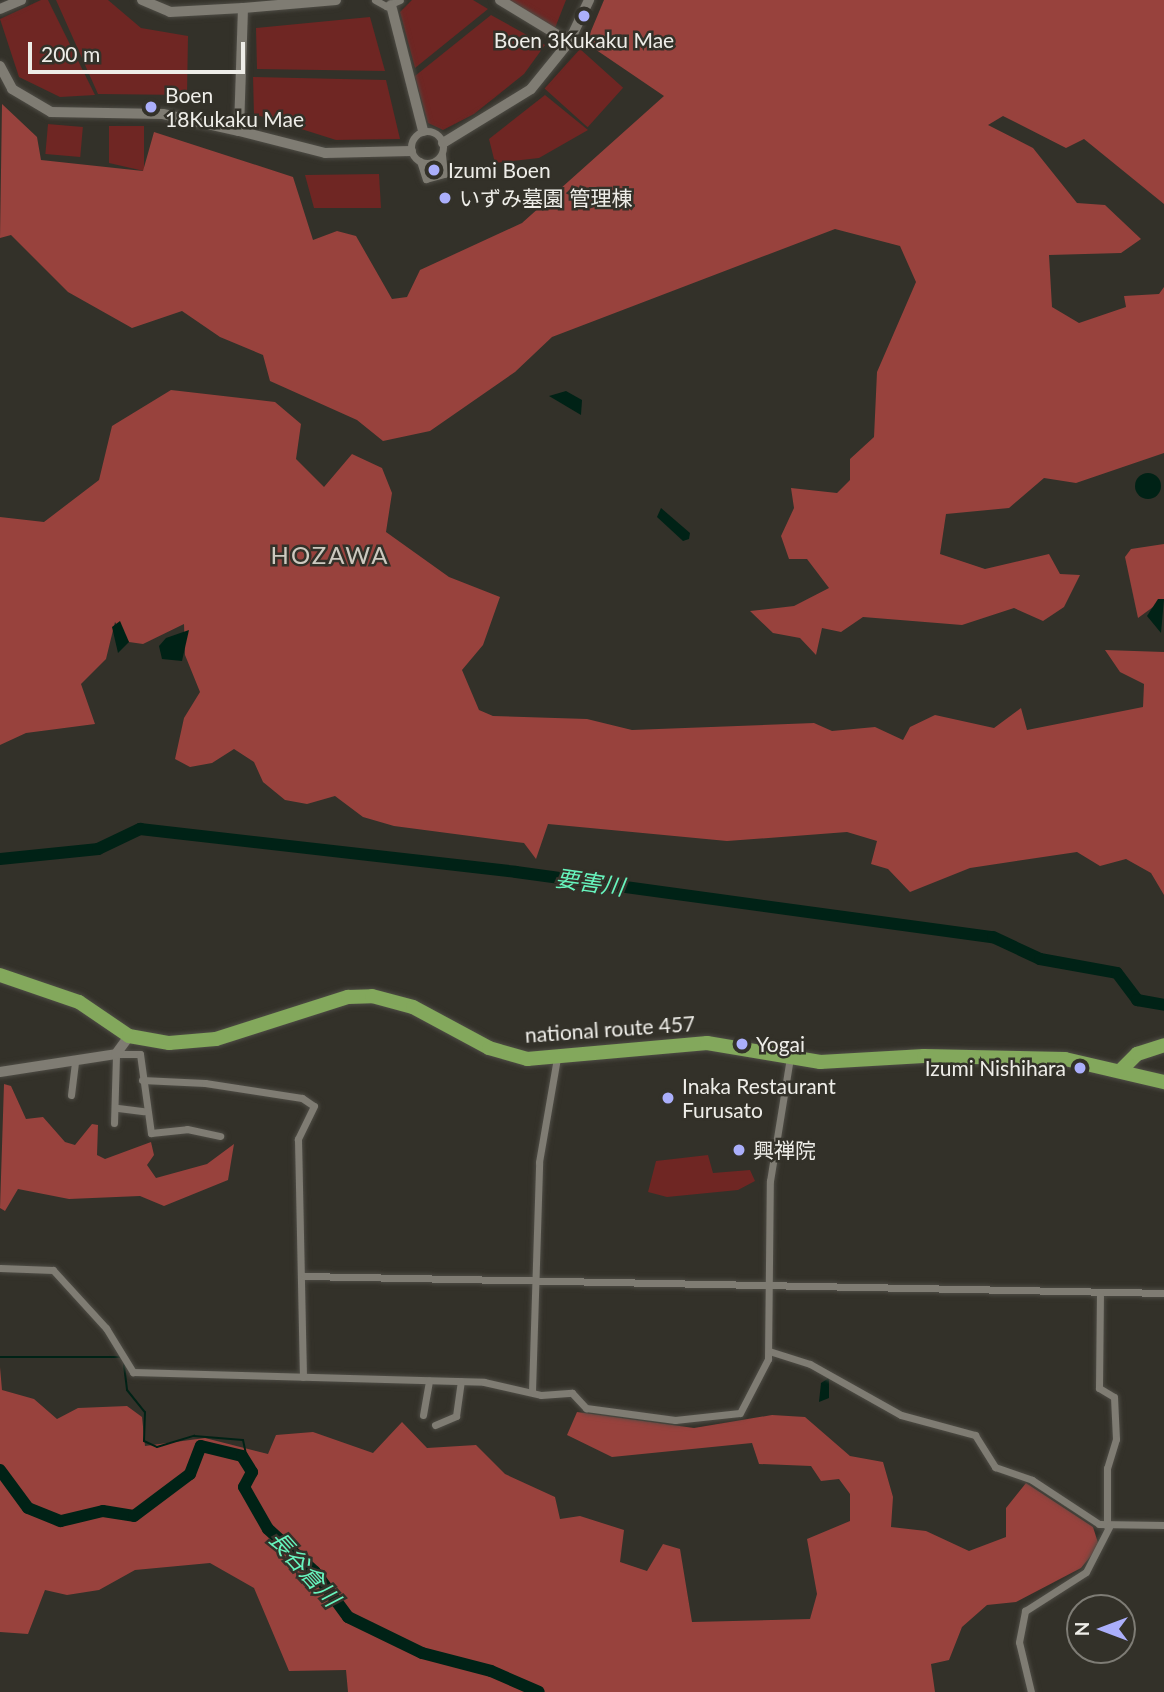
<!DOCTYPE html>
<html>
<head>
<meta charset="utf-8">
<style>
	body { margin:0 }
	#map { position:relative; width:1164px; height:1692px; overflow:hidden; background:#333129; font-family:Lato,"Noto Sans JP",sans-serif }
	div>[style] { position:absolute }
	[style*='--x'] { left:calc(var(--x)*1px); top:calc(var(--y)*1px); width:calc(var(--w)*1px); rotate:calc(var(--a)*1deg) }
	.green>* { inset:0; background:#6f2623; transform-origin:0 0 }
	.forest>* { inset:0; background:#98423d }
	.water>* { inset:0; background:#002216 }
	.round { border-radius:50% }
	.stream>* { height:2px; margin:-1px; padding:0 1px; transform-origin:1px; border-radius:1px; background:#002216 }
	.river>* { height:12px; margin:-6px; padding:0 6px; transform-origin:6px; border-radius:6px; background:#002216 }
	.roads { filter:drop-shadow(0 0 2px #4e4c45) drop-shadow(0 0 2px #4e4c45) }
	.street>* { height:7px; margin:-3.5px; padding:0 3.5px; transform-origin:3.5px; border-radius:3.5px; background:#7f7c73 }
	.street>.ring { margin:-3.5px; padding:0; box-sizing:content-box; background:none; border:7px solid #7f7c73; border-radius:50% }
	.secondary>* { height:10px; margin:-5px; padding:0 5px; transform-origin:5px; border-radius:5px; background:#7f7c73 }
	.highway>* { height:14px; margin:-7px; padding:0 7px; transform-origin:7px; border-radius:7px; background:#83a85c }
	.dots>* { width:19px; height:19px; translate:-50% -50%; box-sizing:border-box; border:4px solid #333129; border-radius:50% }
	span { translate:-50% -50%; white-space:nowrap; text-align:center; line-height:1.15; -webkit-text-stroke:5px #333129; paint-order:stroke }
	.poi-label { font-size:21px; color:#eeede8 }
	.left { translate:0 -50%; text-align:left }
	.right { translate:-100% -50%; text-align:right }
	.street-label { font-size:21px; color:#eeede8 }
	.water-label { font-size:23px; color:#67f5be; font-style:italic }
	.quarter-label { font-size:24px; color:#ccc9bf; letter-spacing:2px }
	.north { position:absolute; left:1066px; top:1594px; width:70px; height:70px; box-sizing:border-box; background:#333129; border:2px solid #7e7c75; border-radius:50%; rotate:270deg; font-size:19px; font-weight:700; line-height:28px; text-align:center; color:#eeede8 }
	.north::after { content:''; display:block; margin:auto; width:24px; height:32px; background:#abaffb; clip-path:polygon(50% 0,100% 100%,50% 72%,0 100%) }
	.scale { position:absolute; left:28px; top:42px; width:217px; height:32px; box-sizing:border-box; border:4px solid #eeede8; border-top:0; padding-left:9px; font-size:21px; line-height:24px; white-space:nowrap; color:#eeede8; -webkit-text-stroke:5px #333129; paint-order:stroke }
</style>
</head>
<body>
<div id="map">
	<div class="green">
		<div style="clip-path:polygon(41px 0,48px 0,95px 95px,60px 97px,19px 77px,0 19px)"></div>
		<div style="clip-path:polygon(56px 0,108px 0,141px 28px,188px 36px,187px 95px,98px 94px)"></div>
		<div style="clip-path:polygon(412px 0,473px 0,488px 9px,415px 68px,400px 12px)"></div>
		<div style="clip-path:polygon(508px 0,566px 0,555px 28px)"></div>
		<div style="clip-path:polygon(491px 15px,545px 45px,524px 74px,474px 114px,443px 130px,428px 123px,415px 76px)"></div>
		<div style="clip-path:polygon(370px 17px,385px 71px,257px 69px,256px 28px)"></div>
		<div style="left:580px;top:49px;width:58px;height:53px;rotate:42deg"></div>
		<div style="clip-path:polygon(253px 77px,386px 80px,400px 139px,336px 140px,254px 114px)"></div>
		<div style="clip-path:polygon(545px 95px,588px 130px,539px 158px,495px 163px,489px 139px)"></div>
		<div style="left:48px;top:124px;width:35px;height:30px;rotate:5deg"></div>
		<div style="clip-path:polygon(109px 126px,144px 126px,144px 171px,109px 163px)"></div>
		<div style="clip-path:polygon(379px 174px,381px 208px,314px 208px,305px 175px)"></div>
		<div style="clip-path:polygon(708px 1155px,713px 1173px,750px 1170px,755px 1181px,738px 1190px,667px 1197px,648px 1192px,656px 1161px)"></div>
	</div>
	<div class="forest">
		<div style="clip-path:polygon(604px 0,1164px 0,1164px 204px,1084px 139px,1066px 148px,1003px 116px,988px 125px,1033px 148px,1077px 203px,1105px 205px,1141px 239px,1121px 253px,1049px 255px,1052px 307px,1079px 323px,1126px 307px,1124px 296px,1159px 294px,1164px 287px,1164px 453px,1076px 483px,1044px 478px,1009px 508px,946px 514px,940px 554px,985px 569px,1049px 554px,1060px 574px,1080px 575px,1064px 607px,1043px 621px,1014px 608px,962px 625px,863px 617px,841px 632px,822px 628px,816px 655px,800px 638px,773px 633px,750px 611px,794px 606px,829px 588px,807px 559px,789px 559px,781px 536px,794px 508px,791px 488px,837px 493px,850px 480px,850px 459px,874px 437px,877px 372px,916px 282px,900px 246px,835px 229px,552px 337px,515px 372px,430px 431px,383px 441px,357px 420px,270px 381px,263px 355px,220px 337px,182px 311px,132px 328px,68px 292px,11px 235px,0 238px,2px 104px,37px 137px,41px 160px,143px 171px,154px 132px,293px 177px,313px 240px,337px 231px,356px 236px,392px 299px,407px 297px,420px 270px,522px 223px,664px 96px,586px 43px)"></div>
		<div style="clip-path:polygon(171px 390px,275px 402px,301px 424px,296px 459px,324px 487px,352px 454px,382px 468px,392px 493px,386px 532px,449px 577px,500px 597px,483px 645px,462px 670px,479px 710px,493px 716px,587px 719px,632px 730px,814px 723px,832px 731px,875px 727px,903px 740px,910px 727px,935px 715px,994px 728px,1021px 708px,1027px 730px,1143px 707px,1144px 684px,1120px 672px,1105px 650px,1164px 652px,1164px 895px,1151px 873px,1126px 859px,1100px 866px,1077px 852px,970px 868px,910px 892px,888px 869px,871px 864px,877px 841px,847px 832px,727px 841px,548px 824px,536px 859px,524px 843px,394px 826px,363px 817px,335px 796px,307px 804px,285px 800px,263px 782px,254px 762px,234px 749px,212px 763px,190px 767px,175px 759px,184px 718px,200px 692px,185px 655px,184px 624px,143px 644px,129px 642px,115px 622px,106px 659px,81px 684px,95px 724px,26px 733px,0 745px,0 517px,44px 522px,99px 480px,112px 426px)"></div>
		<div style="clip-path:polygon(1164px 544px,1164px 599px,1138px 618px,1125px 557px,1131px 549px)"></div>
		<div style="clip-path:polygon(4px 1084px,11px 1086px,26px 1119px,43px 1117px,65px 1142px,75px 1145px,92px 1124px,98px 1125px,97px 1155px,105px 1159px,151px 1142px,154px 1155px,147px 1165px,156px 1178px,207px 1164px,234px 1144px,228px 1180px,164px 1206px,140px 1196px,69px 1199px,18px 1189px,5px 1211px,0 1208px)"></div>
		<div style="clip-path:polygon(0 1367px,2px 1390px,34px 1399px,57px 1419px,78px 1408px,127px 1406px,142px 1417px,145px 1446px,205px 1438px,268px 1454px,276px 1435px,313px 1432px,373px 1453px,402px 1422px,427px 1448px,476px 1445px,505px 1474px,555px 1497px,560px 1519px,580px 1516px,624px 1530px,620px 1562px,647px 1571px,663px 1544px,680px 1549px,692px 1622px,810px 1619px,817px 1594px,807px 1539px,850px 1521px,850px 1494px,839px 1479px,821px 1481px,811px 1466px,759px 1464px,752px 1443px,612px 1457px,567px 1435px,577px 1412px,694px 1428px,772px 1415px,805px 1417px,850px 1456px,883px 1462px,893px 1497px,891px 1527px,926px 1531px,969px 1551px,1006px 1537px,1006px 1508px,1026px 1483px,1093px 1527px,1099px 1546px,1081px 1568px,1016px 1602px,987px 1605px,962px 1627px,949px 1660px,931px 1664px,935px 1692px,348px 1692px,346px 1670px,289px 1671px,254px 1588px,210px 1563px,135px 1570px,99px 1590px,67px 1595px,45px 1590px,28px 1634px,0 1632px)"></div>
	</div>
	<div class="water">
		<div style="clip-path:polygon(566px 391px,582px 400px,581px 415px,549px 396px)"></div>
		<div class="round" style="left:1135px;top:473px;width:26px;height:26px"></div>
		<div style="clip-path:polygon(661px 508px,690px 533px,689px 539px,683px 541px,657px 517px)"></div>
		<div style="clip-path:polygon(1158px 599px,1164px 599px,1161px 633px,1147px 616px)"></div>
		<div style="clip-path:polygon(120px 621px,129px 642px,118px 653px,112px 627px)"></div>
		<div style="clip-path:polygon(189px 630px,182px 661px,162px 659px,159px 646px,166px 638px)"></div>
		<div style="clip-path:polygon(829px 1378px,829px 1398px,819px 1402px,821px 1383px)"></div>
	</div>
	<div class="stream">
		<div style="--x:0;--y:1357;--w:120;--a:0"></div>
		<div style="--x:124;--y:1365;--w:25;--a:83"></div>
		<div style="--x:127;--y:1390;--w:28;--a:51"></div>
		<div style="--x:145;--y:1412;--w:29;--a:92"></div>
		<div style="--x:144;--y:1441;--w:14;--a:25"></div>
		<div style="--x:157;--y:1447;--w:39;--a:-17"></div>
		<div style="--x:194;--y:1436;--w:49;--a:4.7"></div>
		<div style="--x:243;--y:1440;--w:29;--a:78"></div>
	</div>
	<div class="river">
		<div style="--x:0;--y:859;--w:99;--a:-5.8"></div>
		<div style="--x:98;--y:849;--w:47;--a:-25.5"></div>
		<div style="--x:140;--y:829;--w:378;--a:6.5"></div>
		<div style="--x:516;--y:872;--w:481;--a:7.8"></div>
		<div style="--x:993;--y:937;--w:52;--a:25.1"></div>
		<div style="--x:1040;--y:959;--w:78;--a:10.3"></div>
		<div style="--x:1117;--y:973;--w:34;--a:53"></div>
		<div style="--x:1137;--y:1000;--w:27;--a:10"></div>
		<div style="--x:0;--y:1470;--w:47;--a:53.6"></div>
		<div style="--x:28;--y:1508;--w:35;--a:22"></div>
		<div style="--x:61;--y:1521;--w:43;--a:-13.4"></div>
		<div style="--x:103;--y:1511;--w:31;--a:9"></div>
		<div style="--x:134;--y:1516;--w:70;--a:-36.9"></div>
		<div style="--x:190;--y:1474;--w:30;--a:-69"></div>
		<div style="--x:201;--y:1446;--w:42;--a:13.7"></div>
		<div style="--x:242;--y:1456;--w:19;--a:58"></div>
		<div style="--x:252;--y:1472;--w:17;--a:118"></div>
		<div style="--x:244;--y:1487;--w:48;--a:60.3"></div>
		<div style="--x:268;--y:1529;--w:64;--a:42.5"></div>
		<div style="--x:315;--y:1572;--w:56;--a:53.7"></div>
		<div style="--x:348;--y:1617;--w:82;--a:25.9"></div>
		<div style="--x:422;--y:1653;--w:71;--a:14.6"></div>
		<div style="--x:491;--y:1671;--w:52;--a:23.6"></div>
	</div>
	<div class="roads">
		<div class="street">
			<div style="--x:375;--y:0;--w:13;--a:29"></div>
			<div style="--x:386;--y:6;--w:15;--a:-23"></div>
			<div class="ring" style="left:411px;top:131px;width:25px;height:25px"></div>
			<div style="--x:420;--y:161;--w:19;--a:72"></div>
			<div style="--x:426;--y:179;--w:19;--a:-16"></div>
			<div style="--x:444;--y:174;--w:19;--a:-96"></div>
			<div style="--x:142;--y:1080;--w:63;--a:2.7"></div>
			<div style="--x:205;--y:1083;--w:98;--a:8.8"></div>
			<div style="--x:302;--y:1098;--w:14;--a:34"></div>
			<div style="--x:314;--y:1106;--w:37;--a:116"></div>
			<div style="--x:298;--y:1139;--w:238;--a:88.8"></div>
			<div style="--x:71;--y:1095;--w:33;--a:-83"></div>
			<div style="--x:118;--y:1108;--w:26;--a:7"></div>
			<div style="--x:114;--y:1123;--w:69;--a:-88.3"></div>
			<div style="--x:116;--y:1054;--w:24;--a:0"></div>
			<div style="--x:140;--y:1054;--w:80;--a:82.1"></div>
			<div style="--x:151;--y:1133;--w:36;--a:-6"></div>
			<div style="--x:187;--y:1129;--w:34;--a:12"></div>
			<div style="--x:0;--y:1268;--w:53;--a:2.2"></div>
			<div style="--x:53;--y:1270;--w:79;--a:47.6"></div>
			<div style="--x:106;--y:1328;--w:52;--a:58.5"></div>
			<div style="--x:133;--y:1372;--w:351;--a:1.6"></div>
			<div style="--x:484;--y:1382;--w:58;--a:12.8"></div>
			<div style="--x:541;--y:1395;--w:31;--a:-4"></div>
			<div style="--x:572;--y:1393;--w:21;--a:47"></div>
			<div style="--x:586;--y:1408;--w:90;--a:7.7"></div>
			<div style="--x:675;--y:1420;--w:65;--a:-6.1"></div>
			<div style="--x:740;--y:1413;--w:61;--a:-62.6"></div>
			<div style="--x:768;--y:1359;--w:178;--a:-89.4"></div>
			<div style="--x:770;--y:1181;--w:126;--a:-80.8"></div>
			<div style="--x:304;--y:1276;--w:860;--a:1.13"></div>
			<div style="--x:1100;--y:1292;--w:96;--a:90.6"></div>
			<div style="--x:1099;--y:1388;--w:17;--a:31"></div>
			<div style="--x:1114;--y:1397;--w:42;--a:87.3"></div>
			<div style="--x:1116;--y:1439;--w:30;--a:107"></div>
			<div style="--x:1107;--y:1468;--w:58;--a:90"></div>
			<div style="--x:769;--y:1351;--w:43;--a:17.6"></div>
			<div style="--x:810;--y:1364;--w:104;--a:29.3"></div>
			<div style="--x:901;--y:1415;--w:77;--a:15.1"></div>
			<div style="--x:975;--y:1435;--w:38;--a:58"></div>
			<div style="--x:995;--y:1467;--w:39;--a:19"></div>
			<div style="--x:1032;--y:1480;--w:80;--a:33.3"></div>
			<div style="--x:1099;--y:1524;--w:65;--a:0.9"></div>
			<div style="--x:532;--y:1391;--w:229;--a:-88.2"></div>
			<div style="--x:539;--y:1162;--w:106;--a:-80.2"></div>
			<div style="--x:423;--y:1415;--w:35;--a:-80"></div>
			<div style="--x:435;--y:1425;--w:23;--a:-23"></div>
			<div style="--x:456;--y:1416;--w:35;--a:-82"></div>
			<div style="--x:1031;--y:1692;--w:51;--a:-103.5"></div>
			<div style="--x:1019;--y:1642;--w:32;--a:-79"></div>
			<div style="--x:1025;--y:1611;--w:72;--a:-32.6"></div>
			<div style="--x:1086;--y:1572;--w:53;--a:-62.9"></div>
		</div>
		<div class="secondary">
			<div style="--x:142;--y:0;--w:30;--a:23"></div>
			<div style="--x:170;--y:12;--w:73;--a:-3.1"></div>
			<div style="--x:336;--y:0;--w:93;--a:175.1"></div>
			<div style="--x:243;--y:8;--w:123;--a:91.9"></div>
			<div style="--x:239;--y:131;--w:89;--a:14.3"></div>
			<div style="--x:325;--y:153;--w:86;--a:-1.3"></div>
			<div style="--x:500;--y:0;--w:81;--a:31.3"></div>
			<div style="--x:391;--y:5;--w:130;--a:75.7"></div>
			<div style="--x:0;--y:9;--w:23;--a:-23"></div>
			<div style="--x:0;--y:66;--w:26;--a:62"></div>
			<div style="--x:12;--y:89;--w:45;--a:30.5"></div>
			<div style="--x:51;--y:112;--w:112;--a:1"></div>
			<div style="--x:163;--y:114;--w:78;--a:12.6"></div>
			<div style="--x:443;--y:143;--w:103;--a:-31.5"></div>
			<div style="--x:531;--y:89;--w:60;--a:-51"></div>
			<div style="--x:569;--y:42;--w:47;--a:-64.5"></div>
			<div style="--x:0;--y:1072;--w:117;--a:-8.8"></div>
			<div style="--x:116;--y:1054;--w:22;--a:-54"></div>
		</div>
		<div class="highway">
			<div style="--x:0;--y:975;--w:83;--a:18.9"></div>
			<div style="--x:79;--y:1002;--w:60;--a:34.2"></div>
			<div style="--x:129;--y:1036;--w:41;--a:9.9"></div>
			<div style="--x:169;--y:1043;--w:47;--a:-4.9"></div>
			<div style="--x:216;--y:1039;--w:139;--a:-17.7"></div>
			<div style="--x:348;--y:997;--w:24;--a:-2"></div>
			<div style="--x:372;--y:996;--w:42;--a:15"></div>
			<div style="--x:413;--y:1007;--w:86;--a:28.3"></div>
			<div style="--x:489;--y:1048;--w:40;--a:16"></div>
			<div style="--x:527;--y:1059;--w:181;--a:-5.1"></div>
			<div style="--x:707;--y:1043;--w:115;--a:9.5"></div>
			<div style="--x:820;--y:1062;--w:104;--a:-3.3"></div>
			<div style="--x:924;--y:1056;--w:141;--a:1.2"></div>
			<div style="--x:1065;--y:1059;--w:102;--a:13.1"></div>
			<div style="--x:1121;--y:1070;--w:23;--a:-45"></div>
			<div style="--x:1137;--y:1054;--w:28;--a:-18"></div>
		</div>
	</div>
	<div class="dots">
		<div style="left:584px;top:16px;background:#abaffb"></div>
		<div style="left:151px;top:107px;background:#abaffb"></div>
		<div style="left:434px;top:170px;background:#abaffb"></div>
		<div style="left:445px;top:198px;background:#abaffb"></div>
		<div style="left:742px;top:1044px;background:#abaffb"></div>
		<div style="left:1080px;top:1068px;background:#abaffb"></div>
		<div style="left:668px;top:1098px;background:#abaffb"></div>
		<div style="left:739px;top:1150px;background:#abaffb"></div>
	</div>
	<div class="poi-label">
		<span style="left:584px;top:40px">Boen 3Kukaku Mae</span>
		<span class="left" style="left:165px;top:107px">Boen<br>18Kukaku Mae</span>
		<span class="left" style="left:448px;top:170px">Izumi Boen</span>
		<span class="left" style="left:459px;top:198px">いずみ墓園 管理棟</span>
		<span class="left" style="left:756px;top:1044px">Yogai</span>
		<span class="right" style="left:1066px;top:1068px">Izumi Nishihara</span>
		<span class="left" style="left:682px;top:1098px">Inaka Restaurant<br>Furusato</span>
		<span class="left" style="left:753px;top:1150px">興禅院</span>
	</div>
	<div class="street-label">
		<span style="left:610px;top:1029px;rotate:-4deg">national route 457</span>
	</div>
	<div class="water-label">
		<span style="left:590px;top:882px;rotate:8deg">要害川</span>
		<span style="left:305px;top:1568px;rotate:48deg">長谷倉川</span>
	</div>
	<div class="quarter-label">
		<span style="left:330px;top:555px">HOZAWA</span>
	</div>
	<div class="north">N</div>
	<div class="scale">200 m</div>
</div>
</body>
</html>
